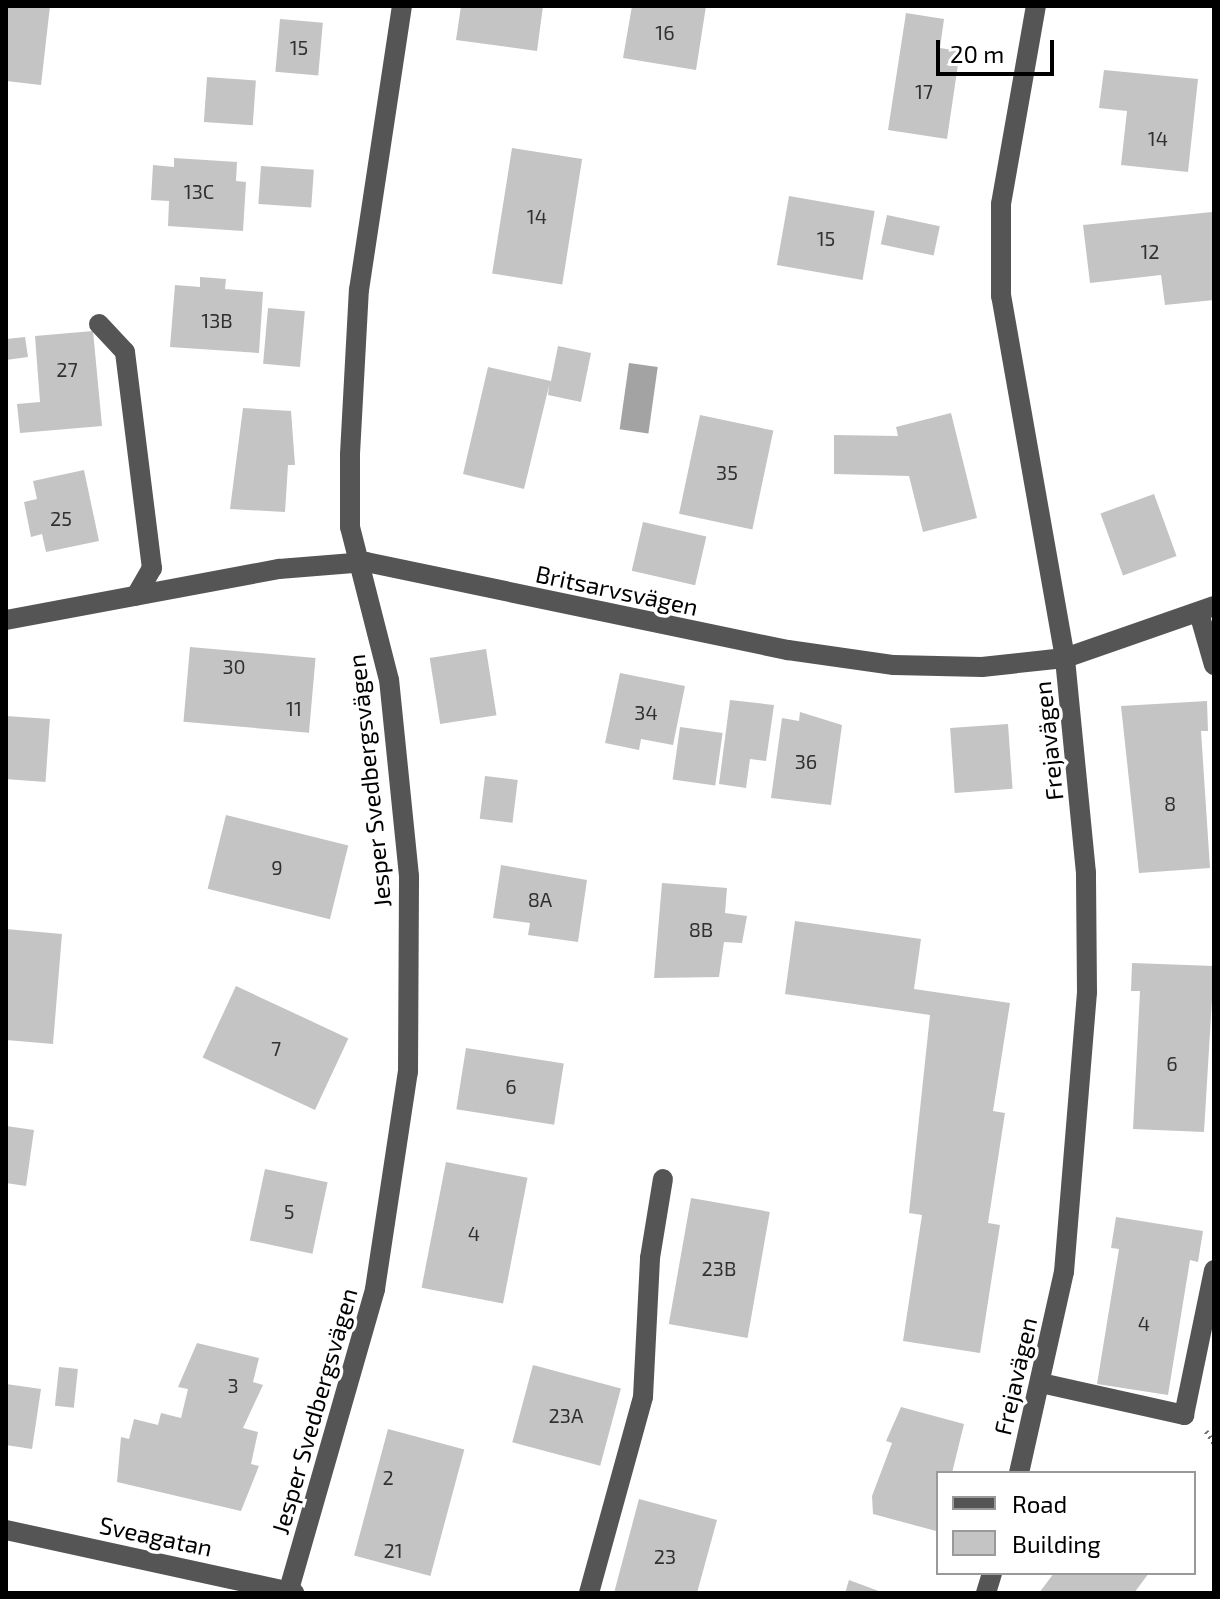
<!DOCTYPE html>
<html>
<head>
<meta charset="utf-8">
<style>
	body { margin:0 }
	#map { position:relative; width:1220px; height:1599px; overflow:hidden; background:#fff; font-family:"Exo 2",sans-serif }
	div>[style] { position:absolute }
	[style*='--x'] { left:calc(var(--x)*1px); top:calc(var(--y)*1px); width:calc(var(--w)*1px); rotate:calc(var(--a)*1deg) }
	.water>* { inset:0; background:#a3a3a3; transform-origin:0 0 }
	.building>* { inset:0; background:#c4c4c4; transform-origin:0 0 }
	.path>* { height:5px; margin-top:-2.5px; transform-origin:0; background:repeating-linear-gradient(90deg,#777 0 2px,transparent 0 6px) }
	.minor>* { height:20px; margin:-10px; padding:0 10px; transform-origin:10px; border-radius:10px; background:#555 }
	span { translate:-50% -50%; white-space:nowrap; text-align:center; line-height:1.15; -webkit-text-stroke:7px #fff; paint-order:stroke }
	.number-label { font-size:20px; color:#313131 }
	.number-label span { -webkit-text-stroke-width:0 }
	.street-label { font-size:24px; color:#000 }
	.frame { position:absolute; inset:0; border:8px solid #000; pointer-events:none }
	.legend { position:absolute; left:936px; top:1471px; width:260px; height:104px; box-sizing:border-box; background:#fff; border:2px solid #999; margin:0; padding:10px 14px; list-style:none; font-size:24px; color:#000 }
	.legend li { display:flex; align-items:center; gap:16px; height:40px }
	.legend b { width:40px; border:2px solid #999 }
	.scale { position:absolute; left:936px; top:40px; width:118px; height:36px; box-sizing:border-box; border:4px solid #000; border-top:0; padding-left:10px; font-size:24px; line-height:28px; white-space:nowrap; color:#000; -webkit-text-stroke:6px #fff; paint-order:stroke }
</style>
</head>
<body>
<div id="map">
	<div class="water">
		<div style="left:629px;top:363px;width:29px;height:67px;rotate:8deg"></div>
	</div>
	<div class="building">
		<div style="clip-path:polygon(6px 6px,50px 6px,41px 85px,6px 81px)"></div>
		<div style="clip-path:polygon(461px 6px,543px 6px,537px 51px,456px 40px)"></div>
		<div style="clip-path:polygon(632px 6px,706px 6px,696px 70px,623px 58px)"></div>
		<div style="clip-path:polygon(906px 13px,944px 19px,940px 48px,960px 51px,947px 139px,888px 130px)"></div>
		<div style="left:280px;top:19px;width:43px;height:53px;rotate:5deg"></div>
		<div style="clip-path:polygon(1104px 70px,1198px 79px,1188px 172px,1121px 165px,1127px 111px,1099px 108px)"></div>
		<div style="left:207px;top:77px;width:49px;height:45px;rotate:4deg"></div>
		<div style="left:512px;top:148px;width:71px;height:127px;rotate:9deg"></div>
		<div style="clip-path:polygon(174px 158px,237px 162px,236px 181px,246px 182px,243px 231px,168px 226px,169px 201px,151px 200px,153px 165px,174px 167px)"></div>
		<div style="left:261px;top:166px;width:53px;height:38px;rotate:4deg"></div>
		<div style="left:789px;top:196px;width:87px;height:70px;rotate:10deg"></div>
		<div style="clip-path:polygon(1212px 212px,1214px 300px,1165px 305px,1161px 275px,1090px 283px,1083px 225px)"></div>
		<div style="left:887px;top:215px;width:54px;height:30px;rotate:12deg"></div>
		<div style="clip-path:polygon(200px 277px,226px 279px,225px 289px,263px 292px,259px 353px,170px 347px,175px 285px,200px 287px)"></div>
		<div style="left:268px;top:308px;width:37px;height:56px;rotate:5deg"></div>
		<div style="clip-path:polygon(93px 331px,102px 426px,20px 433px,17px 404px,40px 402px,35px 336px)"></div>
		<div style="clip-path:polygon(25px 337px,28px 357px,6px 360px,6px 339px)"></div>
		<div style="clip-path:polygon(558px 346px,591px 353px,581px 402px,548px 395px,549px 386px,524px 489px,463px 474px,488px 367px,551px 381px)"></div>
		<div style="clip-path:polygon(243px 408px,291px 411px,295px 465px,288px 465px,285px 512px,230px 509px)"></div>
		<div style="clip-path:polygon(951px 413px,977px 518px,923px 532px,909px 476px,834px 474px,834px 435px,898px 436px,896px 427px)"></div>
		<div style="left:700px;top:415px;width:75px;height:101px;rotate:12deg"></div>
		<div style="clip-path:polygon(84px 470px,99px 541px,46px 552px,42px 534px,31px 537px,24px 502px,37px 499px,33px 481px)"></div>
		<div style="left:1154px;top:494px;width:66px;height:57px;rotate:70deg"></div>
		<div style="left:643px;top:522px;width:65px;height:50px;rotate:13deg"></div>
		<div style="left:190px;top:647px;width:126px;height:75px;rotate:5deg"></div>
		<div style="left:486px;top:649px;width:67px;height:57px;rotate:81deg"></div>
		<div style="clip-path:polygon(620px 673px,685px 686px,673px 745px,641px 739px,639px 750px,605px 743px)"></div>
		<div style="clip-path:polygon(730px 700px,774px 705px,766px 761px,750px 759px,746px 788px,719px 784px)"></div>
		<div style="clip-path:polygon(1207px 701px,1208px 731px,1201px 731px,1210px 868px,1139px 873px,1121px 706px)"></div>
		<div style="clip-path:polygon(800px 712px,842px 725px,831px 805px,771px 798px,782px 718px,799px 721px)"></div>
		<div style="left:6px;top:716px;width:44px;height:63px;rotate:4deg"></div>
		<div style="left:1008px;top:724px;width:65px;height:58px;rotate:86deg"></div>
		<div style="left:680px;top:727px;width:43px;height:53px;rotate:8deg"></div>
		<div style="left:485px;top:776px;width:33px;height:43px;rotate:7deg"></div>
		<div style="left:226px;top:815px;width:126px;height:76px;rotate:14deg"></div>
		<div style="clip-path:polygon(501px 865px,587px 880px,578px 942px,528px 935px,530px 923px,493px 918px)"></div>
		<div style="clip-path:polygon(662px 883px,727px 888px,725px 913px,747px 916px,742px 943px,724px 942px,719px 977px,654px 978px)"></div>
		<div style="clip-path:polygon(795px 921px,921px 939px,914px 989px,1010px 1003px,993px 1111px,1005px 1113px,988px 1223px,1000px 1225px,980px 1353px,903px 1341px,922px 1215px,909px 1213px,930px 1015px,785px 994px)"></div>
		<div style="clip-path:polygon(6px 929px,62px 934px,53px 1044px,6px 1040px)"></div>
		<div style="clip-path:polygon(1132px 963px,1214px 966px,1204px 1132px,1133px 1129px,1140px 991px,1131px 991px)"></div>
		<div style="left:236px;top:986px;width:124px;height:79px;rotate:25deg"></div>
		<div style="left:466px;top:1048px;width:99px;height:62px;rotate:9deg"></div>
		<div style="clip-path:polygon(6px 1126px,34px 1130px,26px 1186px,6px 1183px)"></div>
		<div style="left:446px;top:1162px;width:83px;height:128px;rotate:11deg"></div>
		<div style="left:265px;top:1169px;width:64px;height:73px;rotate:12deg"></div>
		<div style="left:691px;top:1198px;width:80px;height:128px;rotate:10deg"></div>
		<div style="clip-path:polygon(1116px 1217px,1203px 1231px,1198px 1262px,1190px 1260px,1168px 1395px,1097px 1384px,1119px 1249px,1111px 1248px)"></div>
		<div style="clip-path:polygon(197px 1343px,259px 1358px,253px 1382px,263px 1385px,243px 1428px,258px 1432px,251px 1464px,259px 1466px,241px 1511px,117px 1482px,121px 1437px,129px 1439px,134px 1419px,158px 1425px,161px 1413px,181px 1418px,188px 1389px,178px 1387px)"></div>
		<div style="left:533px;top:1365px;width:91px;height:80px;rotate:15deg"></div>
		<div style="left:59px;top:1367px;width:19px;height:39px;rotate:6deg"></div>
		<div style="clip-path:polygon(6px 1384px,41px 1389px,32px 1449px,6px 1445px)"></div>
		<div style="clip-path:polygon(901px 1407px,964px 1424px,952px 1473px,938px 1473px,936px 1531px,873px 1514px,872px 1496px,892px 1443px,886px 1441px)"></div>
		<div style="left:388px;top:1429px;width:79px;height:131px;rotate:15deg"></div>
		<div style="clip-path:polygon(639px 1499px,717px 1520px,697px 1593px,614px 1593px)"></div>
		<div style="clip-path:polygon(1054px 1573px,1149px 1573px,1134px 1593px,1039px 1593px)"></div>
		<div style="clip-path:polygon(849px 1580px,884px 1593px,845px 1593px)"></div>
	</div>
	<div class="path">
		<div style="--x:1206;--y:1431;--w:14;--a:56"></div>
	</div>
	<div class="minor">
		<div style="--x:99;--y:324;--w:38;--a:47"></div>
		<div style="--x:125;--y:352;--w:218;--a:82.9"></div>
		<div style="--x:152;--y:568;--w:32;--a:120"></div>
		<div style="--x:1199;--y:613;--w:54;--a:73.9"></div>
		<div style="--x:6;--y:620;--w:278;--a:-10.6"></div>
		<div style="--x:279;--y:569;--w:87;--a:-4.6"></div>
		<div style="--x:366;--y:562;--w:431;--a:11.8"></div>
		<div style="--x:788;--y:650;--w:107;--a:8.1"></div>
		<div style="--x:894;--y:665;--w:88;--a:1.3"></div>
		<div style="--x:982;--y:667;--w:83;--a:-6.2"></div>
		<div style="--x:1065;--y:658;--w:158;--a:-19.2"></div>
		<div style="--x:1041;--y:1383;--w:147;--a:12.6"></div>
		<div style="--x:1184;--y:1415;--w:148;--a:-78.3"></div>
		<div style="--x:1019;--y:1473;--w:206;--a:-77.4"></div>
		<div style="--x:1064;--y:1272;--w:281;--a:-85.3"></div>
		<div style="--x:1087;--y:992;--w:119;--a:-90.5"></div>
		<div style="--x:1086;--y:873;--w:216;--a:-95.6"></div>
		<div style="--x:1065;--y:658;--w:368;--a:-100"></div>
		<div style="--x:1001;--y:296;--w:92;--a:-90"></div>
		<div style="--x:1001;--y:204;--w:201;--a:-80"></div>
		<div style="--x:6;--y:1530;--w:295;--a:12.3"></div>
		<div style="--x:288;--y:1593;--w:316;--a:-74"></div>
		<div style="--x:375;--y:1289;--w:219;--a:-81.4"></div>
		<div style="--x:408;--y:1072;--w:196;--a:-89.7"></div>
		<div style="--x:409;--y:876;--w:197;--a:-95.8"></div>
		<div style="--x:389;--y:680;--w:158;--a:-104.3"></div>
		<div style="--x:350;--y:527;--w:73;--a:-90"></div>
		<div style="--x:350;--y:454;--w:164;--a:-86.9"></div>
		<div style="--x:359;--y:290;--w:287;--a:-81.4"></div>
		<div style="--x:589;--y:1593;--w:203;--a:-74.6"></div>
		<div style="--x:643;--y:1397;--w:139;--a:-87.1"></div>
		<div style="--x:650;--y:1258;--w:80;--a:-80.7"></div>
		<div style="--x:986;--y:1593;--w:21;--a:-73"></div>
	</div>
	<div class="number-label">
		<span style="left:665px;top:32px">16</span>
		<span style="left:299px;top:47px">15</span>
		<span style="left:924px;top:91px">17</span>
		<span style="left:1158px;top:138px">14</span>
		<span style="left:199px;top:191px">13C</span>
		<span style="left:537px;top:216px">14</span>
		<span style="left:826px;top:238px">15</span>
		<span style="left:1150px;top:251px">12</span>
		<span style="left:217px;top:320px">13B</span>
		<span style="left:67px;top:369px">27</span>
		<span style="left:727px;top:472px">35</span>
		<span style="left:61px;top:518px">25</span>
		<span style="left:234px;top:666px">30</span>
		<span style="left:294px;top:708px">11</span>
		<span style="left:646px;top:712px">34</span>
		<span style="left:806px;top:761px">36</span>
		<span style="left:1170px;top:803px">8</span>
		<span style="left:277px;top:867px">9</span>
		<span style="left:540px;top:899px">8A</span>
		<span style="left:701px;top:929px">8B</span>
		<span style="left:276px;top:1048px">7</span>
		<span style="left:1172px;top:1063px">6</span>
		<span style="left:511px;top:1086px">6</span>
		<span style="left:289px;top:1211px">5</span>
		<span style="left:474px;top:1233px">4</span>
		<span style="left:719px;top:1268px">23B</span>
		<span style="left:1144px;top:1323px">4</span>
		<span style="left:233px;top:1385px">3</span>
		<span style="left:566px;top:1415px">23A</span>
		<span style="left:388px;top:1477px">2</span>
		<span style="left:393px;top:1550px">21</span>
		<span style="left:665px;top:1556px">23</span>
	</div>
	<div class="street-label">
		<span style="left:617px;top:590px;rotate:12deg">Britsarvsvägen</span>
		<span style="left:1048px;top:741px;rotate:-96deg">Frejavägen</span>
		<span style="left:369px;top:781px;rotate:-96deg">Jesper Svedbergsvägen</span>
		<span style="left:1015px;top:1376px;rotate:-77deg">Frejavägen</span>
		<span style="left:314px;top:1411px;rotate:-74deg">Jesper Svedbergsvägen</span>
		<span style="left:156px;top:1536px;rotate:12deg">Sveagatan</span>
	</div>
	<div class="frame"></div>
	<ul class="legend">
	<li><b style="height:10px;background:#555"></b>Road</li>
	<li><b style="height:22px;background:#c4c4c4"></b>Building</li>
	</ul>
	<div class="scale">20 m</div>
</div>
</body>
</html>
